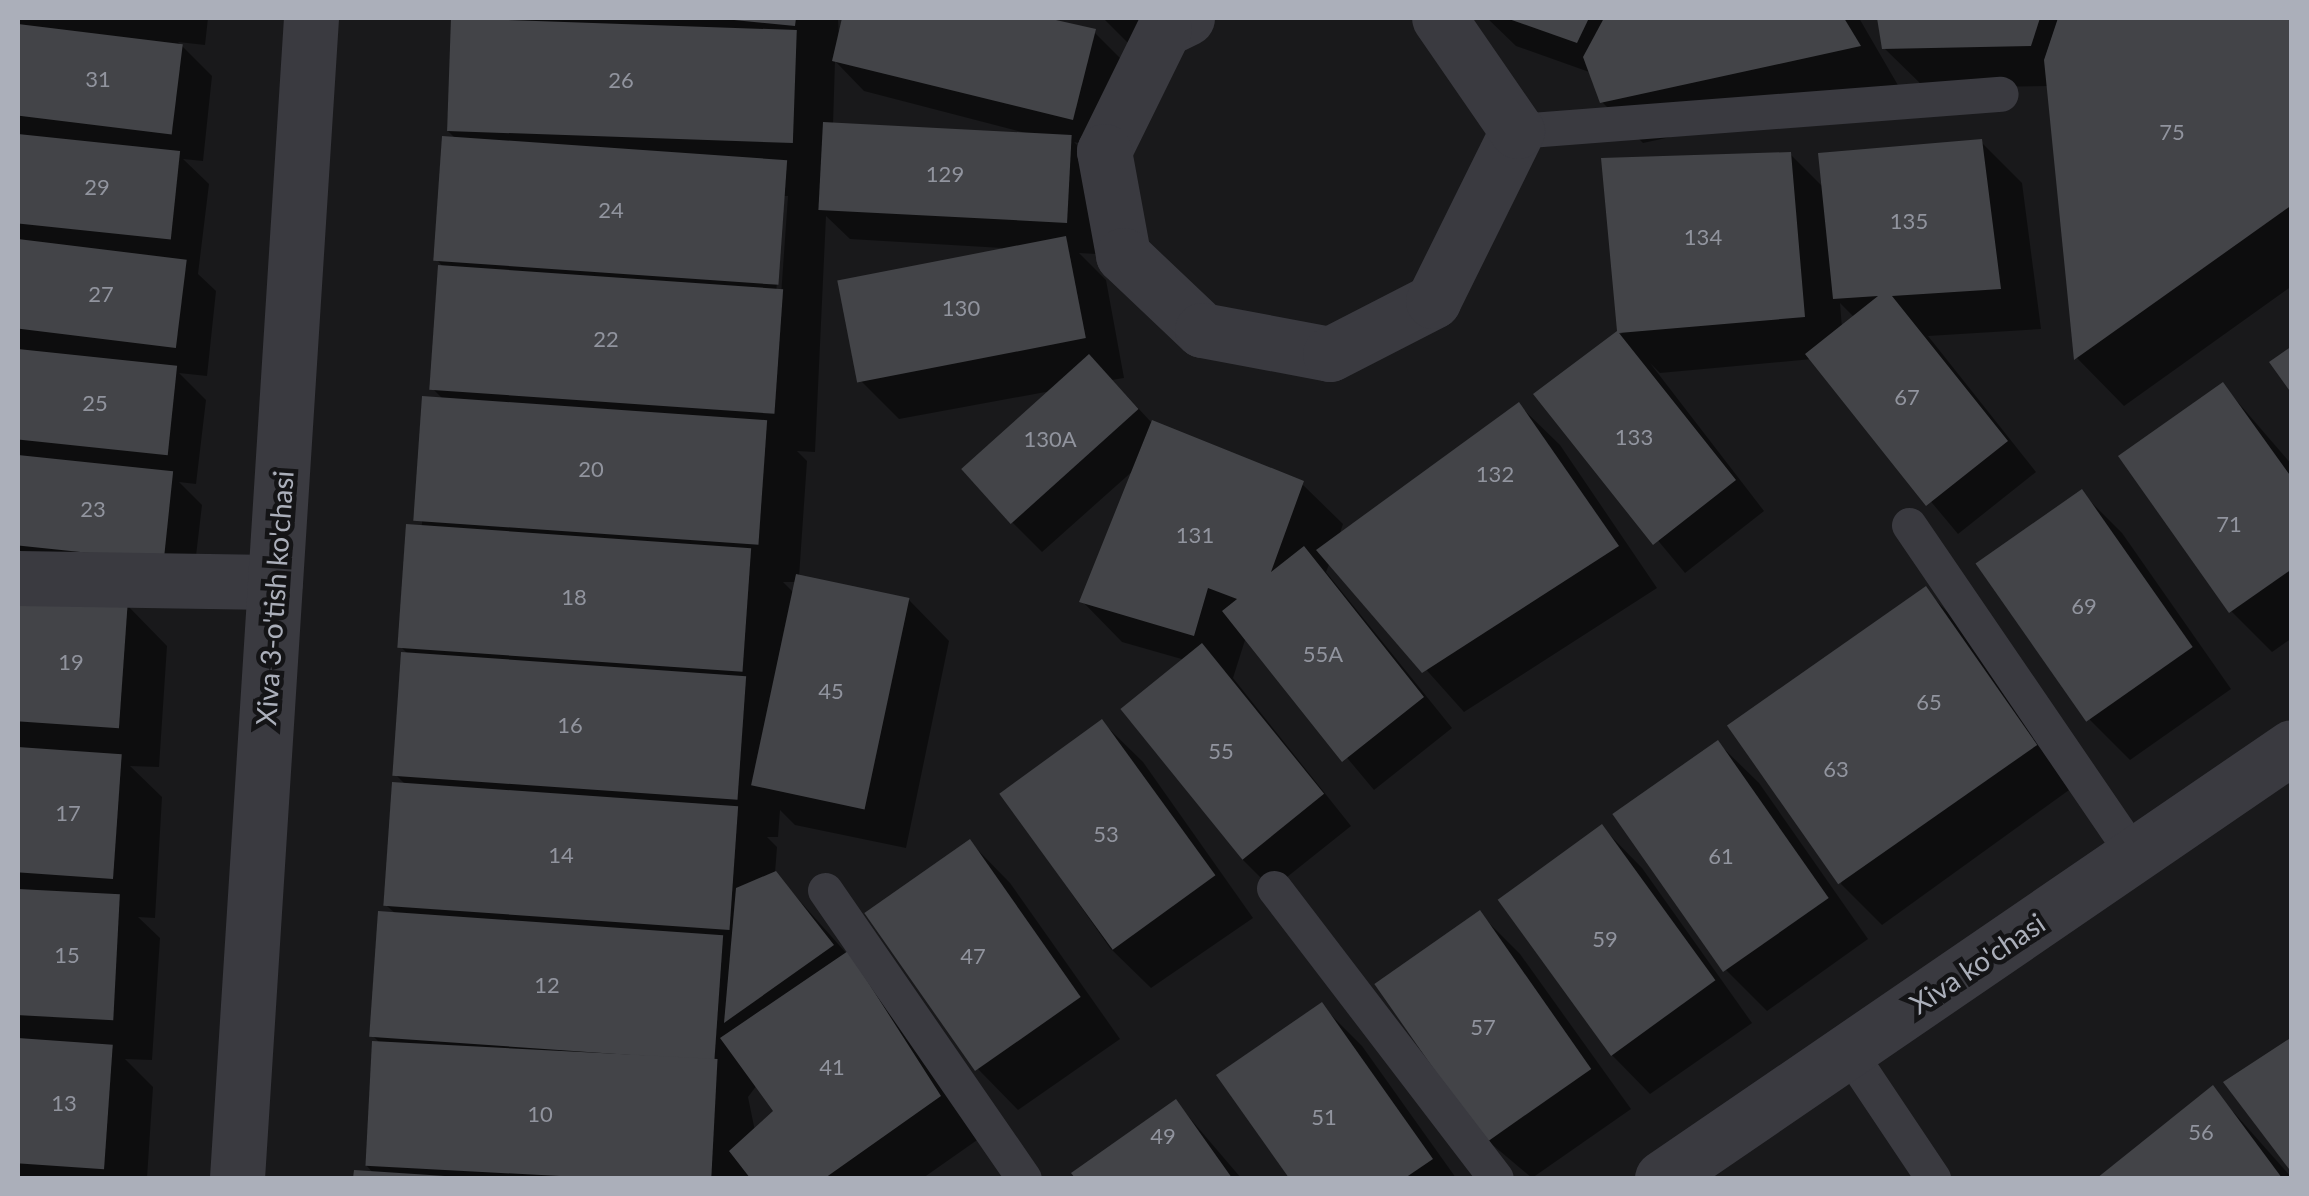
<!DOCTYPE html>
<html>
<head>
<meta charset="utf-8">
<style>
	body { margin:0 }
	#map { position:relative; width:2309px; height:1196px; overflow:hidden; background:#19191b; font-family:Lato,sans-serif }
	div>[style] { position:absolute }
	[style*='--x'] { left:calc(var(--x)*1px); top:calc(var(--y)*1px); width:calc(var(--w)*1px); rotate:calc(var(--a)*1deg) }
	.shadow>* { inset:0; background:#0007 }
	.building>* { inset:0; background:#434448; transform-origin:0 0 }
	.lane>* { height:35px; margin:-17.5px; padding:0 17.5px; transform-origin:17.5px; border-radius:17.5px; background:#3a3a40 }
	.street>* { height:55px; margin:-27.5px; padding:0 27.5px; transform-origin:27.5px; border-radius:27.5px; background:#3a3a40 }
	span { translate:-50% -50%; white-space:nowrap; text-align:center; line-height:1.15; -webkit-text-stroke:9px #141416; paint-order:stroke }
	.number-label { font-size:22px; color:#91949e }
	.number-label span { -webkit-text-stroke-width:0 }
	.street-label { font-size:28px; color:#abafba }
	.frame { position:absolute; inset:0; border:20px solid #abafba; pointer-events:none }
</style>
</head>
<body>
<div id="map">
	<div class="shadow">
		<div style="clip-path:polygon(18px 18px,208px 18px,205px 45px,178px 42px,212px 76px,203px 161px,183px 159px,209px 184px,198px 274px,216px 291px,207px 376px,179px 373px,206px 400px,196px 484px,179px 482px,202px 505px,192px 590px,18px 570px)"></div>
		<div style="clip-path:polygon(evenodd,454px 18px,838px 18px,839px 40px,845px 18px,1036px 18px,1094px 32px,1124px 62px,1103px 149px,1074px 142px,1101px 169px,1096px 254px,1079px 253px,1106px 280px,1124px 378px,1112px 380px,1151px 422px,1302px 484px,1343px 524px,1339px 536px,1519px 405px,1560px 445px,1657px 588px,1464px 712px,1330px 562px,1326px 572px,1452px 728px,1374px 790px,1246px 637px,1233px 678px,1351px 826px,1272px 889px,1242px 859px,1185px 660px,1122px 642px,1082px 601px,1135px 469px,1042px 552px,1012px 522px,1051px 391px,899px 419px,859px 379px,1002px 248px,850px 239px,826px 216px,815px 452px,797px 451px,807px 461px,799px 577px,909px 600px,949px 641px,906px 848px,795px 825px,780px 810px,778px 837px,767px 837px,777px 847px,775px 873px,847px 954px,980px 1138px,923px 1178px,356px 1178px,374px 1174px,366px 1165px,381px 1044px,373px 1036px,396px 914px,387px 906px,406px 785px,396px 775px,408px 654px,401px 647px,443px 399px,433px 389px,444px 268px,437px 260px,456px 139px,447px 130px,454px 18px,835px 61px,864px 91px,1045px 138px,833px 125px,835px 61px,454px 18px,783px 196px,788px 196px,781px 296px,776px 295px,783px 196px,454px 18px,783px 582px,797px 582px,794px 593px,783px 582px,454px 18px,757px 1085px,776px 1112px,755px 1131px,748px 1097px,757px 1085px)"></div>
		<div style="clip-path:polygon(1103px 18px,1180px 18px,1136px 51px)"></div>
		<div style="clip-path:polygon(1487px 18px,1859px 18px,1899px 87px,1643px 143px,1602px 102px,1592px 73px,1516px 46px)"></div>
		<div style="clip-path:polygon(1880px 18px,2292px 18px,2292px 286px,2124px 406px,2077px 358px,2050px 86px,1925px 88px,1884px 48px)"></div>
		<div style="clip-path:polygon(evenodd,1981px 142px,2022px 183px,2041px 329px,1928px 336px,2036px 472px,1958px 534px,1812px 359px,1660px 373px,1650px 363px,1764px 511px,1685px 573px,1537px 395px,1621px 334px,1790px 154px,1824px 188px,1981px 142px,1840px 303px,1855px 318px,1842px 328px,1840px 303px)"></div>
		<div style="clip-path:polygon(2223px 385px,2292px 465px,2292px 638px,2272px 652px,2231px 611px)"></div>
		<div style="clip-path:polygon(2082px 493px,2122px 533px,2231px 689px,2130px 760px,2090px 720px)"></div>
		<div style="clip-path:polygon(1925px 590px,1966px 630px,2076px 785px,1882px 925px,1841px 884px)"></div>
		<div style="clip-path:polygon(18px 598px,127px 605px,167px 646px,159px 767px,130px 766px,162px 797px,155px 918px,138px 917px,160px 938px,152px 1060px,125px 1059px,153px 1087px,147px 1178px,18px 1178px)"></div>
		<div style="clip-path:polygon(1102px 722px,1143px 762px,1253px 918px,1151px 988px,1110px 948px,1001px 793px)"></div>
		<div style="clip-path:polygon(1718px 743px,1759px 783px,1868px 939px,1767px 1011px,1726px 970px)"></div>
		<div style="clip-path:polygon(1602px 827px,1642px 868px,1752px 1023px,1650px 1094px,1610px 1053px)"></div>
		<div style="clip-path:polygon(970px 842px,1010px 883px,1120px 1039px,1018px 1110px,978px 1069px)"></div>
		<div style="clip-path:polygon(1480px 914px,1520px 954px,1631px 1109px,1532px 1178px,1488px 1141px)"></div>
		<div style="clip-path:polygon(1321px 1005px,1362px 1046px,1456px 1178px,1292px 1178px,1219px 1076px)"></div>
		<div style="clip-path:polygon(2213px 1089px,2292px 1178px,2101px 1178px)"></div>
		<div style="clip-path:polygon(1176px 1102px,1241px 1178px,1078px 1178px,1074px 1174px)"></div>
	</div>
	<div class="building">
		<div style="left:451px;top:18px;width:346px;height:113px;rotate:2deg"></div>
		<div style="clip-path:polygon(714px 18px,796px 18px,795px 26px)"></div>
		<div style="clip-path:polygon(842px 18px,1047px 18px,1096px 29px,1073px 120px,832px 61px)"></div>
		<div style="clip-path:polygon(1506px 18px,1589px 18px,1577px 43px)"></div>
		<div style="clip-path:polygon(1604px 18px,1844px 18px,1861px 46px,1600px 103px,1583px 57px)"></div>
		<div style="clip-path:polygon(1877px 18px,2040px 18px,2031px 46px,1882px 49px)"></div>
		<div style="clip-path:polygon(2058px 18px,2292px 18px,2292px 205px,2074px 360px,2044px 60px)"></div>
		<div style="left:18px;top:24px;width:166px;height:91px;rotate:7deg"></div>
		<div style="left:823px;top:122px;width:249px;height:88px;rotate:3deg"></div>
		<div style="left:18px;top:134px;width:163px;height:89px;rotate:6deg"></div>
		<div style="left:442px;top:136px;width:346px;height:125px;rotate:4deg"></div>
		<div style="clip-path:polygon(1982px 139px,2001px 289px,1892px 296px,2008px 441px,1926px 506px,1805px 354px,1878px 296px,1833px 299px,1818px 153px)"></div>
		<div style="clip-path:polygon(1791px 152px,1805px 317px,1619px 333px,1736px 480px,1653px 545px,1533px 394px,1617px 331px,1601px 158px)"></div>
		<div style="left:1066px;top:236px;width:104px;height:233px;rotate:79deg"></div>
		<div style="left:18px;top:239px;width:170px;height:89px;rotate:7deg"></div>
		<div style="left:438px;top:265px;width:346px;height:125px;rotate:4deg"></div>
		<div style="clip-path:polygon(2292px 346px,2292px 394px,2269px 362px)"></div>
		<div style="left:18px;top:349px;width:160px;height:90px;rotate:6deg"></div>
		<div style="left:1089px;top:354px;width:74px;height:172px;rotate:48deg"></div>
		<div style="clip-path:polygon(2223px 382px,2292px 478px,2292px 569px,2229px 613px,2118px 456px)"></div>
		<div style="left:422px;top:396px;width:346px;height:125px;rotate:4deg"></div>
		<div style="clip-path:polygon(1519px 402px,1619px 546px,1422px 673px,1316px 550px)"></div>
		<div style="clip-path:polygon(1152px 420px,1304px 481px,1271px 572px,1304px 546px,1424px 697px,1342px 762px,1222px 611px,1237px 599px,1208px 588px,1194px 636px,1079px 602px)"></div>
		<div style="left:18px;top:455px;width:156px;height:90px;rotate:6deg"></div>
		<div style="left:2082px;top:489px;width:193px;height:130px;rotate:55deg"></div>
		<div style="left:406px;top:524px;width:346px;height:124px;rotate:4deg"></div>
		<div style="left:796px;top:574px;width:116px;height:216px;rotate:12deg"></div>
		<div style="left:1926px;top:586px;width:194px;height:243px;rotate:55deg"></div>
		<div style="left:18px;top:595px;width:110px;height:126px;rotate:4deg"></div>
		<div style="left:1202px;top:643px;width:194px;height:105px;rotate:51deg"></div>
		<div style="left:401px;top:652px;width:346px;height:124px;rotate:4deg"></div>
		<div style="left:1102px;top:719px;width:193px;height:127px;rotate:54deg"></div>
		<div style="left:1718px;top:740px;width:193px;height:129px;rotate:55deg"></div>
		<div style="left:18px;top:747px;width:104px;height:125px;rotate:4deg"></div>
		<div style="left:392px;top:782px;width:347px;height:124px;rotate:4deg"></div>
		<div style="left:1602px;top:824px;width:193px;height:129px;rotate:54deg"></div>
		<div style="left:970px;top:839px;width:193px;height:129px;rotate:55deg"></div>
		<div style="clip-path:polygon(776px 871px,834px 945px,724px 1023px,736px 888px)"></div>
		<div style="left:18px;top:889px;width:102px;height:126px;rotate:3deg"></div>
		<div style="left:1480px;top:910px;width:194px;height:129px;rotate:55deg"></div>
		<div style="left:378px;top:911px;width:346px;height:126px;rotate:4deg"></div>
		<div style="clip-path:polygon(848px 951px,941px 1096px,825px 1178px,750px 1178px,729px 1151px,773px 1111px,720px 1038px)"></div>
		<div style="clip-path:polygon(1322px 1002px,1433px 1159px,1405px 1178px,1289px 1178px,1216px 1075px)"></div>
		<div style="clip-path:polygon(2292px 1037px,2292px 1173px,2223px 1082px)"></div>
		<div style="left:18px;top:1038px;width:95px;height:125px;rotate:4deg"></div>
		<div style="left:372px;top:1041px;width:346px;height:125px;rotate:3deg"></div>
		<div style="clip-path:polygon(2213px 1085px,2282px 1178px,2097px 1178px)"></div>
		<div style="clip-path:polygon(1176px 1099px,1232px 1178px,1075px 1178px,1071px 1173px)"></div>
		<div style="clip-path:polygon(354px 1170px,445px 1176px,445px 1178px,353px 1178px)"></div>
	</div>
	<div class="lane">
		<div style="--x:1517;--y:131;--w:485;--a:-4.4"></div>
		<div style="--x:1909;--y:525;--w:399;--a:55.7"></div>
		<div style="--x:1274;--y:888;--w:365;--a:52.6"></div>
		<div style="--x:825;--y:890;--w:350;--a:55.4"></div>
		<div style="--x:1848;--y:1051;--w:153;--a:56.2"></div>
	</div>
	<div class="street">
		<div style="--x:1187;--y:18;--w:25;--a:154"></div>
		<div style="--x:1164;--y:29;--w:136;--a:116.2"></div>
		<div style="--x:1104;--y:151;--w:106;--a:79.6"></div>
		<div style="--x:1123;--y:255;--w:109;--a:43.5"></div>
		<div style="--x:1202;--y:330;--w:130;--a:10.6"></div>
		<div style="--x:1330;--y:354;--w:116;--a:-27.2"></div>
		<div style="--x:1433;--y:301;--w:190;--a:-63.7"></div>
		<div style="--x:1517;--y:131;--w:137;--a:-124.6"></div>
		<div style="--x:18;--y:578;--w:257;--a:0.9"></div>
		<div style="--x:237;--y:1178;--w:1162;--a:-86.35"></div>
		<div style="--x:1662;--y:1178;--w:763;--a:-34.38"></div>
	</div>
	<div class="number-label">
		<span style="left:98px;top:79px">31</span>
		<span style="left:621px;top:80px">26</span>
		<span style="left:2172px;top:132px">75</span>
		<span style="left:945px;top:174px">129</span>
		<span style="left:97px;top:187px">29</span>
		<span style="left:611px;top:210px">24</span>
		<span style="left:1909px;top:221px">135</span>
		<span style="left:1703px;top:237px">134</span>
		<span style="left:101px;top:294px">27</span>
		<span style="left:961px;top:308px">130</span>
		<span style="left:606px;top:339px">22</span>
		<span style="left:1907px;top:397px">67</span>
		<span style="left:95px;top:403px">25</span>
		<span style="left:1634px;top:437px">133</span>
		<span style="left:1050px;top:439px">130A</span>
		<span style="left:591px;top:469px">20</span>
		<span style="left:1495px;top:474px">132</span>
		<span style="left:93px;top:509px">23</span>
		<span style="left:2229px;top:524px">71</span>
		<span style="left:1195px;top:535px">131</span>
		<span style="left:574px;top:597px">18</span>
		<span style="left:2084px;top:606px">69</span>
		<span style="left:1323px;top:654px">55A</span>
		<span style="left:71px;top:662px">19</span>
		<span style="left:831px;top:691px">45</span>
		<span style="left:1929px;top:702px">65</span>
		<span style="left:570px;top:725px">16</span>
		<span style="left:1221px;top:751px">55</span>
		<span style="left:1836px;top:769px">63</span>
		<span style="left:68px;top:813px">17</span>
		<span style="left:1106px;top:834px">53</span>
		<span style="left:561px;top:855px">14</span>
		<span style="left:1721px;top:856px">61</span>
		<span style="left:1605px;top:939px">59</span>
		<span style="left:67px;top:955px">15</span>
		<span style="left:973px;top:956px">47</span>
		<span style="left:547px;top:985px">12</span>
		<span style="left:1483px;top:1027px">57</span>
		<span style="left:832px;top:1067px">41</span>
		<span style="left:64px;top:1103px">13</span>
		<span style="left:540px;top:1114px">10</span>
		<span style="left:1324px;top:1117px">51</span>
		<span style="left:2201px;top:1132px">56</span>
		<span style="left:1163px;top:1136px">49</span>
	</div>
	<div class="street-label">
		<span style="left:274px;top:598px;rotate:-86deg">Xiva 3-o'tish ko'chasi</span>
		<span style="left:1977px;top:963px;rotate:-34deg">Xiva ko'chasi</span>
	</div>
	<div class="frame"></div>
</div>
</body>
</html>
